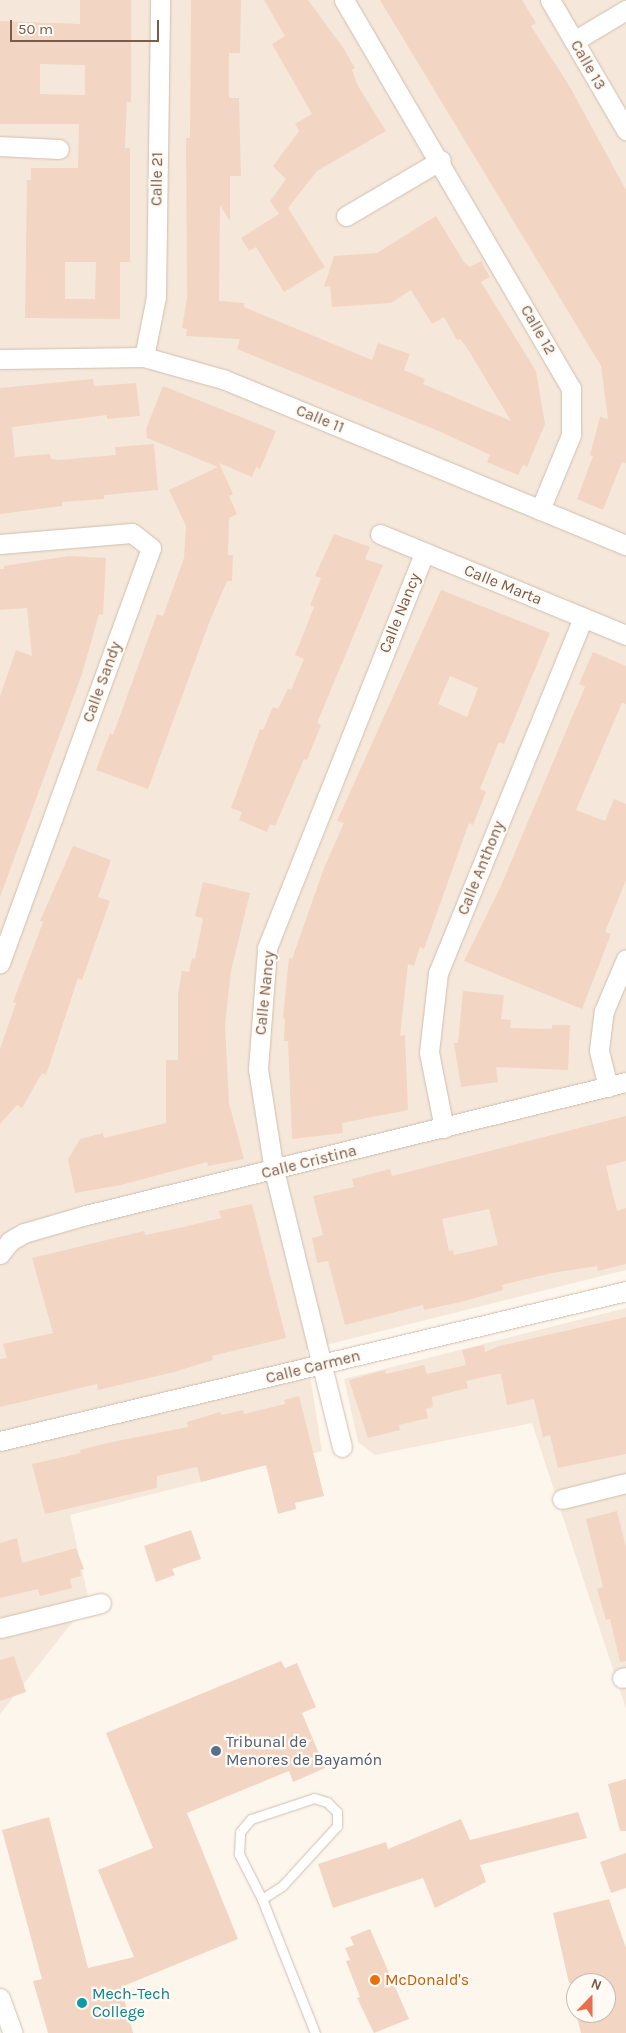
<!DOCTYPE html>
<html>
<head>
<meta charset="utf-8">
<style>
	body { margin:0 }
	#map { position:relative; width:626px; height:2033px; overflow:hidden; background:#fdf6ec; font-family:Karla,sans-serif }
	div>[style] { position:absolute }
	[style*='--x'] { left:calc(var(--x)*1px); top:calc(var(--y)*1px); width:calc(var(--w)*1px); rotate:calc(var(--a)*1deg) }
	.residential>* { inset:0; background:#f5e8da }
	.building>* { inset:0; background:#f3d5c3 }
	.roads { filter:drop-shadow(0 0 1px #d1beb0) drop-shadow(0 0 1px #d1beb0) }
	.service>* { height:9px; margin:-4.5px; padding:0 4.5px; transform-origin:4.5px; border-radius:4.5px; background:#fff }
	.minor>* { height:19px; margin:-9.5px; padding:0 9.5px; transform-origin:9.5px; border-radius:9.5px; background:#fff }
	.dots>* { width:14px; height:14px; translate:-50% -50%; box-sizing:border-box; border:2px solid #fffaf3; border-radius:50% }
	span { translate:-50% -50%; white-space:nowrap; text-align:center; line-height:1.15; -webkit-text-stroke:4.5px #fffaf3; paint-order:stroke }
	.street-label { font-size:16px; color:#7a5c4d }
	.service-label { font-size:16px; color:#4e5e75 }
	.left { translate:0 -50%; text-align:left }
	.food-label { font-size:16px; color:#c56008 }
	.culture-label { font-size:16px; color:#0d838f }
	.north { position:absolute; left:566px; top:1973px; width:50px; height:50px; box-sizing:border-box; background:#fffaf3; border:1px solid #cabbb1; border-radius:50%; rotate:22deg; font-size:14px; font-weight:700; line-height:20px; text-align:center; color:#7a5c4d }
	.north::after { content:''; display:block; margin:auto; width:18px; height:22px; background:#e76f51; clip-path:polygon(50% 0,100% 100%,50% 72%,0 100%) }
	.scale { position:absolute; left:10px; top:20px; width:149px; height:22px; box-sizing:border-box; border:2px solid #7a5c4d; border-top:0; padding-left:6px; font-size:15px; line-height:18px; white-space:nowrap; color:#7a5c4d; -webkit-text-stroke:4px #fffaf3; paint-order:stroke }
</style>
</head>
<body>
<div id="map">
	<div class="residential">
		<div style="clip-path:polygon(0 0,626px 0,626px 1270px,306px 1350px,322px 1451px,70px 1515px,89px 1601px,0 1714px)"></div>
		<div style="clip-path:polygon(626px 1308px,626px 1709px,532px 1423px,375px 1455px,358px 1442px,344px 1379px)"></div>
	</div>
	<div class="building">
		<div style="clip-path:polygon(evenodd,80px 0,131px 0,131px 102px,127px 102px,125px 148px,130px 148px,130px 262px,120px 262px,120px 319px,25px 318px,27px 180px,31px 180px,31px 168px,78px 168px,79px 124px,0 124px,0 21px,80px 24px,80px 0,40px 64px,85px 65px,85px 95px,40px 94px,40px 64px,80px 0,65px 262px,96px 262px,95px 299px,65px 299px,65px 262px)"></div>
		<div style="clip-path:polygon(191px 0,241px 0,240px 53px,229px 53px,229px 98px,239px 98px,241px 176px,230px 176px,230px 221px,220px 205px,219px 301px,244px 303px,244px 307px,372px 360px,378px 343px,410px 354px,404px 370px,425px 379px,423px 384px,511px 421px,467px 348px,460px 339px,457px 340px,444px 317px,432px 324px,411px 290px,391px 303px,332px 307px,330px 286px,324px 287px,334px 256px,377px 253px,436px 216px,464px 262px,470px 267px,481px 261px,490px 277px,481px 282px,536px 371px,545px 424px,527px 467px,523px 465px,518px 475px,487px 462px,490px 455px,441px 432px,237px 349px,240px 339px,186px 336px,187px 329px,182px 328px,187px 298px,186px 138px,190px 138px)"></div>
		<div style="clip-path:polygon(264px 0,308px 0,344px 49px,355px 68px,352px 70px,358px 86px,386px 131px,317px 171px,288px 208px,325px 267px,284px 292px,256px 247px,249px 251px,241px 238px,279px 214px,270px 201px,286px 179px,273px 166px,299px 131px,295px 124px,312px 114px,272px 44px,285px 36px)"></div>
		<div style="clip-path:polygon(380px 0,522px 0,536px 23px,531px 26px,570px 87px,626px 190px,626px 463px,622px 462px,603px 510px,577px 499px,593px 456px,590px 455px,600px 417px,608px 419px,601px 366px)"></div>
		<div style="clip-path:polygon(93px 379px,94px 386px,136px 383px,140px 416px,107px 419px,107px 415px,12px 427px,15px 457px,50px 454px,51px 459px,58px 460px,116px 455px,115px 447px,154px 444px,158px 490px,104px 495px,104px 499px,62px 502px,62px 506px,0 514px,0 388px)"></div>
		<div style="clip-path:polygon(163px 386px,276px 431px,260px 469px,256px 467px,252px 477px,219px 463px,233px 494px,229px 496px,237px 514px,229px 518px,228px 555px,233px 555px,232px 581px,227px 581px,209px 623px,148px 789px,96px 770px,110px 733px,113px 735px,157px 614px,163px 616px,184px 558px,186px 526px,169px 490px,218px 467px,147px 438px,146px 429px)"></div>
		<div style="clip-path:polygon(334px 534px,370px 547px,365px 559px,383px 565px,317px 723px,321px 725px,307px 760px,304px 759px,275px 826px,270px 824px,267px 832px,239px 820px,242px 812px,231px 808px,260px 729px,263px 730px,273px 707px,278px 709px,288px 689px,291px 690px,304px 659px,295px 655px,314px 607px,310px 605px,321px 578px,315px 576px)"></div>
		<div style="clip-path:polygon(69px 556px,106px 558px,103px 615px,99px 614px,82px 674px,0 897px,0 696px,16px 650px,32px 656px,27px 608px,0 610px,0 569px,4px 569px,4px 566px)"></div>
		<div style="clip-path:polygon(evenodd,441px 590px,550px 633px,504px 744px,499px 742px,480px 789px,486px 792px,473px 825px,469px 823px,424px 949px,420px 947px,414px 966px,408px 964px,400px 1036px,405px 1035px,408px 1110px,342px 1123px,343px 1133px,292px 1139px,288px 1041px,284px 1041px,285px 1019px,283px 1018px,289px 958px,292px 959px,324px 868px,344px 823px,337px 821px,441px 590px,450px 676px,478px 688px,467px 717px,438px 704px,450px 676px)"></div>
		<div style="clip-path:polygon(593px 652px,626px 666px,626px 704px,622px 703px,576px 810px,605px 821px,614px 799px,626px 804px,626px 880px,605px 932px,611px 934px,582px 1009px,464px 961px,500px 888px,569px 724px,585px 687px,579px 684px)"></div>
		<div style="clip-path:polygon(73px 846px,111px 860px,98px 897px,110px 901px,82px 980px,78px 978px,46px 1075px,42px 1073px,22px 1108px,17px 1105px,0 1124px,0 1049px,16px 1003px,13px 1002px,43px 922px,40px 921px)"></div>
		<div style="clip-path:polygon(203px 882px,250px 893px,231px 971px,225px 1025px,229px 1103px,244px 1159px,208px 1166px,207px 1162px,121px 1185px,75px 1193px,68px 1159px,80px 1139px,103px 1133px,104px 1138px,166px 1123px,166px 1060px,178px 1060px,178px 994px,182px 971px,189px 972px,192px 958px,195px 959px,203px 918px,195px 916px)"></div>
		<div style="clip-path:polygon(463px 991px,504px 995px,501px 1019px,511px 1020px,510px 1028px,552px 1029px,552px 1025px,570px 1025px,568px 1070px,496px 1067px,498px 1082px,461px 1087px,454px 1043px,458px 1043px)"></div>
		<div style="clip-path:polygon(evenodd,626px 1116px,626px 1161px,606px 1166px,617px 1211px,626px 1208px,626px 1264px,598px 1271px,597px 1266px,552px 1273px,502px 1285px,503px 1290px,465px 1301px,424px 1310px,423px 1305px,345px 1325px,328px 1261px,317px 1263px,312px 1238px,323px 1235px,313px 1196px,354px 1187px,352px 1179px,390px 1169px,392px 1176px,626px 1116px,489px 1209px,498px 1245px,454px 1255px,453px 1250px,449px 1251px,442px 1219px,489px 1209px)"></div>
		<div style="clip-path:polygon(252px 1204px,286px 1338px,212px 1356px,213px 1360px,174px 1372px,98px 1390px,97px 1384px,0 1407px,0 1359px,7px 1358px,3px 1344px,53px 1333px,32px 1258px,144px 1231px,145px 1235px,179px 1228px,221px 1218px,219px 1211px)"></div>
		<div style="clip-path:polygon(626px 1317px,626px 1454px,558px 1468px,550px 1435px,543px 1437px,534px 1399px,507px 1405px,501px 1374px,497px 1374px,466px 1381px,468px 1388px,432px 1397px,433px 1407px,426px 1409px,428px 1418px,399px 1425px,400px 1430px,368px 1438px,349px 1380px,385px 1370px,386px 1374px,424px 1365px,427px 1374px,466px 1365px,462px 1350px,484px 1345px,485px 1352px,499px 1346px)"></div>
		<div style="clip-path:polygon(299px 1396px,324px 1496px,295px 1503px,296px 1509px,278px 1514px,266px 1465px,201px 1482px,197px 1467px,157px 1476px,157px 1488px,45px 1514px,32px 1464px,81px 1453px,80px 1450px,107px 1443px,188px 1427px,187px 1422px,220px 1412px,222px 1415px,243px 1410px,244px 1414px,285px 1404px,284px 1400px)"></div>
		<div style="clip-path:polygon(617px 1511px,626px 1547px,626px 1661px,620px 1662px,610px 1619px,606px 1620px,597px 1589px,603px 1587px,586px 1519px)"></div>
		<div style="clip-path:polygon(191px 1530px,201px 1559px,172px 1569px,175px 1575px,156px 1582px,144px 1546px)"></div>
		<div style="clip-path:polygon(17px 1538px,22px 1563px,76px 1548px,84px 1569px,80px 1570px,81px 1576px,70px 1579px,72px 1588px,40px 1596px,38px 1589px,0 1598px,0 1543px)"></div>
		<div style="clip-path:polygon(14px 1656px,26px 1692px,0 1701px,0 1660px)"></div>
		<div style="clip-path:polygon(281px 1661px,285px 1668px,297px 1663px,316px 1707px,302px 1713px,325px 1768px,293px 1782px,289px 1771px,187px 1813px,238px 1939px,121px 1987px,133px 2033px,48px 2033px,33px 1981px,42px 1979px,2px 1830px,49px 1817px,88px 1968px,134px 1957px,98px 1870px,153px 1848px,106px 1733px)"></div>
		<div style="clip-path:polygon(626px 1779px,626px 1831px,620px 1831px,608px 1784px)"></div>
		<div style="clip-path:polygon(578px 1812px,587px 1838px,480px 1865px,486px 1882px,435px 1908px,423px 1878px,333px 1908px,318px 1864px,386px 1842px,388px 1849px,461px 1819px,470px 1840px)"></div>
		<div style="clip-path:polygon(626px 1853px,626px 1888px,611px 1893px,600px 1862px)"></div>
		<div style="clip-path:polygon(609px 1899px,626px 1948px,626px 2033px,581px 2033px,576px 2013px,606px 2013px,606px 1983px,569px 1983px,553px 1913px)"></div>
		<div style="clip-path:polygon(370px 1929px,409px 2019px,374px 2033px,357px 1998px,360px 1997px,346px 1961px,350px 1960px,345px 1948px,354px 1945px,350px 1937px)"></div>
	</div>
	<div class="roads">
		<div class="service">
			<div style="--x:314;--y:1798;--w:14;--a:17"></div>
			<div style="--x:327;--y:1802;--w:14;--a:45"></div>
			<div style="--x:337;--y:1812;--w:14;--a:90"></div>
			<div style="--x:337;--y:1826;--w:81;--a:132.5"></div>
			<div style="--x:282;--y:1886;--w:24;--a:147"></div>
			<div style="--x:262;--y:1899;--w:51;--a:-117.1"></div>
			<div style="--x:239;--y:1854;--w:22;--a:-87"></div>
			<div style="--x:240;--y:1832;--w:17;--a:-50"></div>
			<div style="--x:251;--y:1819;--w:66;--a:-18.4"></div>
			<div style="--x:262;--y:1899;--w:144;--a:68.4"></div>
		</div>
		<div class="minor">
			<div style="--x:344;--y:0;--w:450;--a:59.7"></div>
			<div style="--x:571;--y:388;--w:47;--a:90"></div>
			<div style="--x:571;--y:435;--w:81;--a:112.5"></div>
			<div style="--x:550;--y:0;--w:151;--a:59.7"></div>
			<div style="--x:574;--y:41;--w:61;--a:-30.8"></div>
			<div style="--x:0;--y:146;--w:59;--a:2.9"></div>
			<div style="--x:346;--y:216;--w:110;--a:-30.5"></div>
			<div style="--x:144;--y:357;--w:61;--a:-78.7"></div>
			<div style="--x:156;--y:297;--w:297;--a:-89.2"></div>
			<div style="--x:0;--y:359;--w:144;--a:-0.8"></div>
			<div style="--x:144;--y:357;--w:82;--a:15.6"></div>
			<div style="--x:223;--y:379;--w:436;--a:22.4"></div>
			<div style="--x:380;--y:534;--w:266;--a:22.3"></div>
			<div style="--x:0;--y:544;--w:132;--a:-4.8"></div>
			<div style="--x:132;--y:533;--w:24;--a:38"></div>
			<div style="--x:151;--y:548;--w:442;--a:110"></div>
			<div style="--x:608;--y:1087;--w:38;--a:-104"></div>
			<div style="--x:599;--y:1050;--w:39;--a:-83"></div>
			<div style="--x:604;--y:1011;--w:56;--a:-67.1"></div>
			<div style="--x:444;--y:1128;--w:77;--a:-101.2"></div>
			<div style="--x:429;--y:1052;--w:80;--a:-83.5"></div>
			<div style="--x:438;--y:973;--w:384;--a:-67.8"></div>
			<div style="--x:0;--y:1254;--w:16;--a:-52"></div>
			<div style="--x:10;--y:1241;--w:16;--a:-30"></div>
			<div style="--x:24;--y:1233;--w:65;--a:-16.2"></div>
			<div style="--x:86;--y:1215;--w:556;--a:-13.84"></div>
			<div style="--x:0;--y:1441;--w:644;--a:-13.47"></div>
			<div style="--x:342;--y:1447;--w:284;--a:-103.8"></div>
			<div style="--x:274;--y:1171;--w:103;--a:-98.9"></div>
			<div style="--x:258;--y:1069;--w:121;--a:-85.7"></div>
			<div style="--x:267;--y:948;--w:425;--a:-68.3"></div>
			<div style="--x:562;--y:1499;--w:66;--a:-14"></div>
			<div style="--x:0;--y:1628;--w:104;--a:-13.9"></div>
			<div style="--x:622;--y:1678;--w:4;--a:-14"></div>
			<div style="--x:0;--y:1998;--w:37;--a:70"></div>
		</div>
	</div>
	<div class="dots">
		<div style="left:216px;top:1751px;background:#5c6f8a"></div>
		<div style="left:375px;top:1980px;background:#e8710a"></div>
		<div style="left:82px;top:2003px;background:#0f9aa8"></div>
	</div>
	<div class="street-label">
		<span style="left:588px;top:65px;rotate:60deg">Calle 13</span>
		<span style="left:157px;top:179px;rotate:-89deg">Calle 21</span>
		<span style="left:538px;top:330px;rotate:60deg">Calle 12</span>
		<span style="left:320px;top:419px;rotate:22deg">Calle 11</span>
		<span style="left:503px;top:585px;rotate:22deg">Calle Marta</span>
		<span style="left:400px;top:613px;rotate:-68deg">Calle Nancy</span>
		<span style="left:102px;top:682px;rotate:-70deg">Calle Sandy</span>
		<span style="left:481px;top:868px;rotate:-68deg">Calle Anthony</span>
		<span style="left:265px;top:993px;rotate:-84deg">Calle Nancy</span>
		<span style="left:309px;top:1162px;rotate:-14deg">Calle Cristina</span>
		<span style="left:313px;top:1367px;rotate:-14deg">Calle Carmen</span>
	</div>
	<div class="service-label">
		<span class="left" style="left:226px;top:1751px">Tribunal de<br>Menores de Bayamón</span>
	</div>
	<div class="food-label">
		<span class="left" style="left:385px;top:1980px">McDonald's</span>
	</div>
	<div class="culture-label">
		<span class="left" style="left:92px;top:2003px">Mech-Tech<br>College</span>
	</div>
	<div class="north">N</div>
	<div class="scale">50 m</div>
</div>
</body>
</html>
